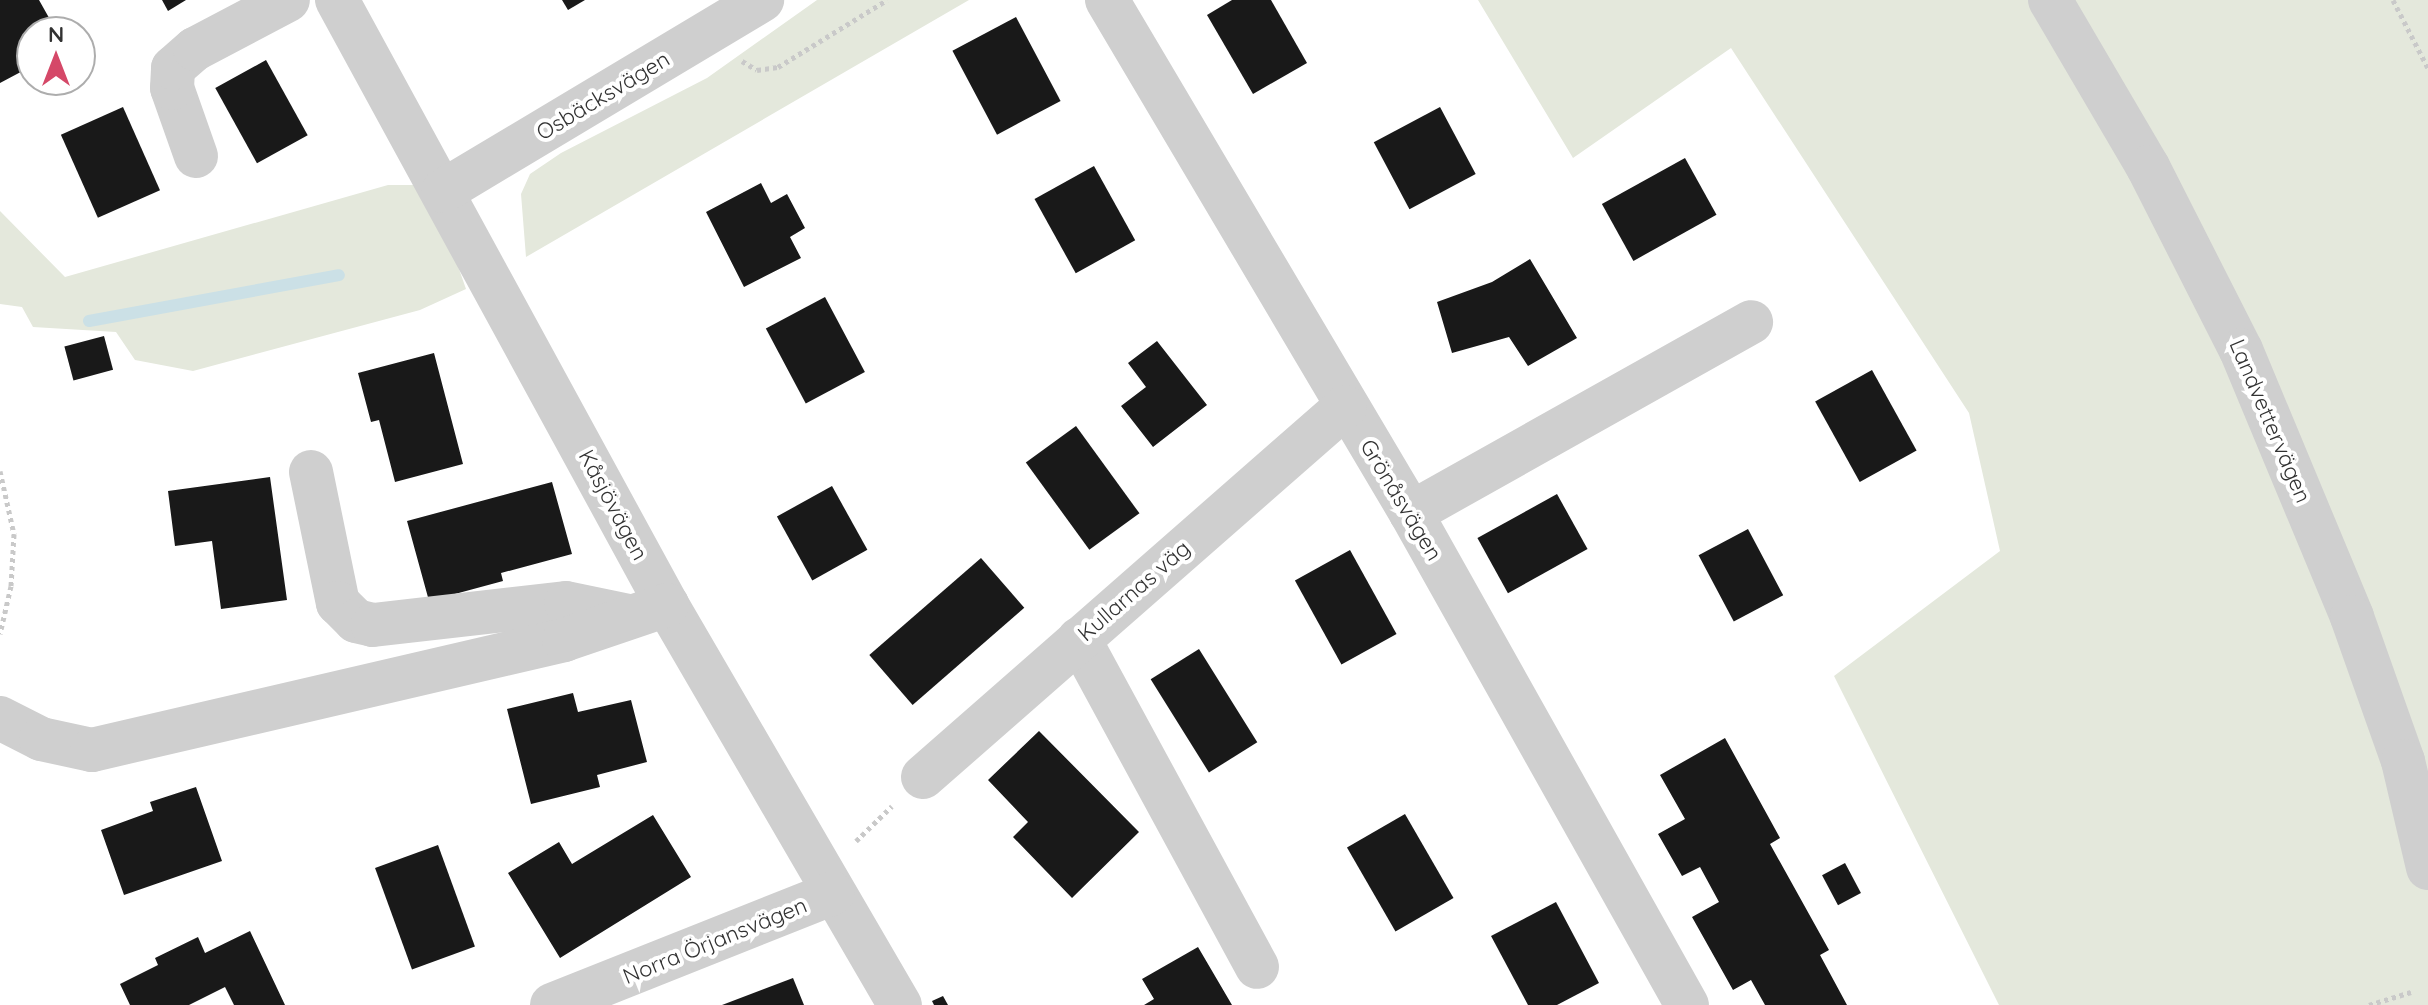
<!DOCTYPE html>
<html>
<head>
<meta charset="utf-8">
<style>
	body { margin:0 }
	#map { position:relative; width:2428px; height:1005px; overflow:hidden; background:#fff; font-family:Quicksand,sans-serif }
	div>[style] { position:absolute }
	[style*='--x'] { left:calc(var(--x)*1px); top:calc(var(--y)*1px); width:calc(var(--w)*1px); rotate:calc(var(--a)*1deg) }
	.green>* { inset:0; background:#e4e8dc }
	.stream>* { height:12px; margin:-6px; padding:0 6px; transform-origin:6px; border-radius:6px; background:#cbe0e6 }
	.building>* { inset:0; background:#191919; transform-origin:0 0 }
	.path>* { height:5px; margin-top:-2.5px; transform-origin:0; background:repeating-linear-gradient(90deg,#c9c9c9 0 4px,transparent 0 8px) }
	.minor>* { height:44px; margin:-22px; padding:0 22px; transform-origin:22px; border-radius:22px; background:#cfcfcf }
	span { translate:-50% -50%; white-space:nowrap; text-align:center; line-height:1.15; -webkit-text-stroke:8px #fff; paint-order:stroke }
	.street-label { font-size:22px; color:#323232 }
	.north { position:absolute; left:16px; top:16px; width:80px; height:80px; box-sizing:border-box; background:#fff; border:2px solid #adadad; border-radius:50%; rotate:0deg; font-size:22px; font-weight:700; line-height:32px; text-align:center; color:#323232 }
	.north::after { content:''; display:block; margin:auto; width:28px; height:36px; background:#d54868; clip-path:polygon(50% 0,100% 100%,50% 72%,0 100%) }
</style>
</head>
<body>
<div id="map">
	<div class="green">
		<div style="clip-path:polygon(817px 0,969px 0,526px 257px,521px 194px,530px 174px,561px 153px,707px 78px)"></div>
		<div style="clip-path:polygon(1478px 0,2428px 0,2428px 1005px,1999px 1005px,1834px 676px,2000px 551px,1969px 413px,1731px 48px,1573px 158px)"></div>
		<div style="clip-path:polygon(388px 185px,416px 185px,452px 249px,466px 289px,420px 310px,193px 371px,135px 360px,116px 332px,33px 327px,22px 307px,0 304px,0 211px,65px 277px)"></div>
	</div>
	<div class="stream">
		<div style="--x:89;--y:321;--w:254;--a:-10.4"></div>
	</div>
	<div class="building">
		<div style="clip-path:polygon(0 0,39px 0,57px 32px,32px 32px,32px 66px,0 83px)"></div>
		<div style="clip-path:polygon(162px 0,186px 0,168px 11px)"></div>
		<div style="clip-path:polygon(562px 0,585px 0,568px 10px)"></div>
		<div style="clip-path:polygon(1232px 0,1271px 0,1307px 63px,1253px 94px,1207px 15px)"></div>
		<div style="left:1016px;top:17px;width:95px;height:72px;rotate:62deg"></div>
		<div style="left:266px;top:60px;width:86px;height:58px;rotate:61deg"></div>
		<div style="left:123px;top:107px;width:91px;height:68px;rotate:66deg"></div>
		<div style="left:1440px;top:107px;width:76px;height:75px;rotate:62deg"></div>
		<div style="left:1685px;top:158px;width:65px;height:95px;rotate:61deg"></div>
		<div style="left:1094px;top:166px;width:85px;height:68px;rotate:61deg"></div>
		<div style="clip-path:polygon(761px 183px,771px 203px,787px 194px,805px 228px,790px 237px,801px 258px,744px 287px,706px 212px)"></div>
		<div style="clip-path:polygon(1530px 259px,1577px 338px,1528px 366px,1509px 337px,1452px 353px,1437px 302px,1492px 282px)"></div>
		<div style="left:825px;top:297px;width:85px;height:67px;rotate:62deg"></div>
		<div style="left:104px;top:336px;width:35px;height:41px;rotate:75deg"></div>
		<div style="clip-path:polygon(1157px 341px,1207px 405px,1153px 447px,1121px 406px,1146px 387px,1128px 363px)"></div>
		<div style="clip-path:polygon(434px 353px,463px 464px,395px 482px,379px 420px,371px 422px,358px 373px)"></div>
		<div style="left:1872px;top:370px;width:92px;height:65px;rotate:61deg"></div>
		<div style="left:1076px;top:426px;width:108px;height:62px;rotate:54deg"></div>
		<div style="clip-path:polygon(270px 477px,287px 600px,221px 609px,212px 541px,175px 546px,168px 491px)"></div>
		<div style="clip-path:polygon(552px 482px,572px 554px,501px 573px,503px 581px,429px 601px,407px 521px)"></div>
		<div style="left:832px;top:486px;width:73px;height:63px;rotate:61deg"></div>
		<div style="left:1557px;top:494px;width:63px;height:91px;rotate:61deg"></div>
		<div style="left:1748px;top:529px;width:75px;height:56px;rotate:62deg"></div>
		<div style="left:1350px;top:550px;width:96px;height:63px;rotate:61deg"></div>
		<div style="left:981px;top:558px;width:66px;height:148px;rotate:49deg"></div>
		<div style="left:1199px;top:649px;width:110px;height:57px;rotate:58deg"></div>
		<div style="clip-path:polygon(573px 693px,578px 712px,631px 700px,647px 762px,597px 775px,600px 787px,531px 804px,507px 709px)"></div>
		<div style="clip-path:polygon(1039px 731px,1139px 832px,1072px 898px,1013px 837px,1028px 822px,988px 780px)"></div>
		<div style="clip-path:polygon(1725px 738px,1780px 838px,1770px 844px,1829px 950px,1820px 955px,1847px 1005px,1765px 1005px,1751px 980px,1733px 990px,1692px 917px,1719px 902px,1700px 867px,1682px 876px,1658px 834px,1685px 819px,1660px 775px)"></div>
		<div style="clip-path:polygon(196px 787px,222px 861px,124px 895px,101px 830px,153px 811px,150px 802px)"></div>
		<div style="left:1405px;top:814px;width:97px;height:67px;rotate:60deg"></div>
		<div style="clip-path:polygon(653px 815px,691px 877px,560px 958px,508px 873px,559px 842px,572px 864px)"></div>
		<div style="left:438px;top:845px;width:108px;height:67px;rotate:70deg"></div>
		<div style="left:1845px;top:863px;width:34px;height:26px;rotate:62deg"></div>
		<div style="clip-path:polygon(1556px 902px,1599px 983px,1557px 1005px,1528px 1005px,1491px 936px)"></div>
		<div style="clip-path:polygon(250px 931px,285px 1005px,234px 1005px,225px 987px,189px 1005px,130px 1005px,120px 984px,158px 965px,155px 958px,198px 937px,205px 953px)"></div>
		<div style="clip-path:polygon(1198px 947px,1232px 1005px,1144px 1005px,1154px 999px,1142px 979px)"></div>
		<div style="clip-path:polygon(793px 978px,804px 1005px,722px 1005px)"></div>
		<div style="clip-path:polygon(943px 996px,948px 1005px,934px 1005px,932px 1001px)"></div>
	</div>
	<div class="path">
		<div style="--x:2393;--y:0;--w:76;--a:62.8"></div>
		<div style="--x:742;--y:61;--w:17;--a:31"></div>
		<div style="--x:757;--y:70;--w:21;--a:-8"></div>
		<div style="--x:778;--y:67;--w:128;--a:-31.6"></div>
		<div style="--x:0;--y:471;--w:65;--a:77.5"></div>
		<div style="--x:14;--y:534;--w:52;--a:93.3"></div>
		<div style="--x:11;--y:586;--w:49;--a:102.9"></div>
		<div style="--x:856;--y:841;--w:50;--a:-44.2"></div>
		<div style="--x:2369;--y:1005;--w:44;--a:-17.2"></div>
	</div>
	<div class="minor">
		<div style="--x:337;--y:0;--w:689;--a:61.39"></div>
		<div style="--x:667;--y:605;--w:463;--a:59.8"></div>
		<div style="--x:1107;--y:0;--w:596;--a:59.35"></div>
		<div style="--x:1411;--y:513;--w:564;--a:60.71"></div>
		<div style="--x:2050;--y:0;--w:194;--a:59.6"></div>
		<div style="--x:2148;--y:167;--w:205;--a:63.1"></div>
		<div style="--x:2241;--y:350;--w:289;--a:67.4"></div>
		<div style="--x:2352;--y:617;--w:153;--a:70.5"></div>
		<div style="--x:2403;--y:761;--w:110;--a:76.8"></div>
		<div style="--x:196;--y:156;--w:72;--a:-109.4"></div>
		<div style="--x:172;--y:88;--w:20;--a:-87"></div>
		<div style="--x:173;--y:68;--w:29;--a:-41"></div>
		<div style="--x:195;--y:49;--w:105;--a:-27.8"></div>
		<div style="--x:443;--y:191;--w:372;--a:-30.9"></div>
		<div style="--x:311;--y:472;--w:134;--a:78.4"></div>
		<div style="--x:338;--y:603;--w:25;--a:45"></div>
		<div style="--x:356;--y:621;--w:17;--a:13"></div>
		<div style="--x:373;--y:625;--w:194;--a:-6.5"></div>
		<div style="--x:566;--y:603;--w:64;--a:11.7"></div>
		<div style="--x:1411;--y:513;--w:390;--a:-29.3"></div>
		<div style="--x:1079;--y:639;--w:373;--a:61.5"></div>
		<div style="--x:0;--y:718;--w:46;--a:27.1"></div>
		<div style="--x:41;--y:739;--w:52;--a:12.2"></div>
		<div style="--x:92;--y:750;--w:485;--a:-13.1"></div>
		<div style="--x:564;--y:640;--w:109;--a:-18.8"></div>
		<div style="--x:923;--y:777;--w:561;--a:-41.24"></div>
		<div style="--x:552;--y:1005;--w:302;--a:-21.7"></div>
	</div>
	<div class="street-label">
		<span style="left:603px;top:96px;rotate:-31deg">Osbäcksvägen</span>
		<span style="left:2270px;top:421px;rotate:67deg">Landvettervägen</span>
		<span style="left:1401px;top:500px;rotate:59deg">Grönåsvägen</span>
		<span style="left:613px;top:505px;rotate:62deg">Kåsjövägen</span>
		<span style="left:1134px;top:591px;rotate:-41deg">Kullarnas väg</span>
		<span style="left:715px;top:941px;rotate:-22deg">Norra Örjansvägen</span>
	</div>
	<div class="north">N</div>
</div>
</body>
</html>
